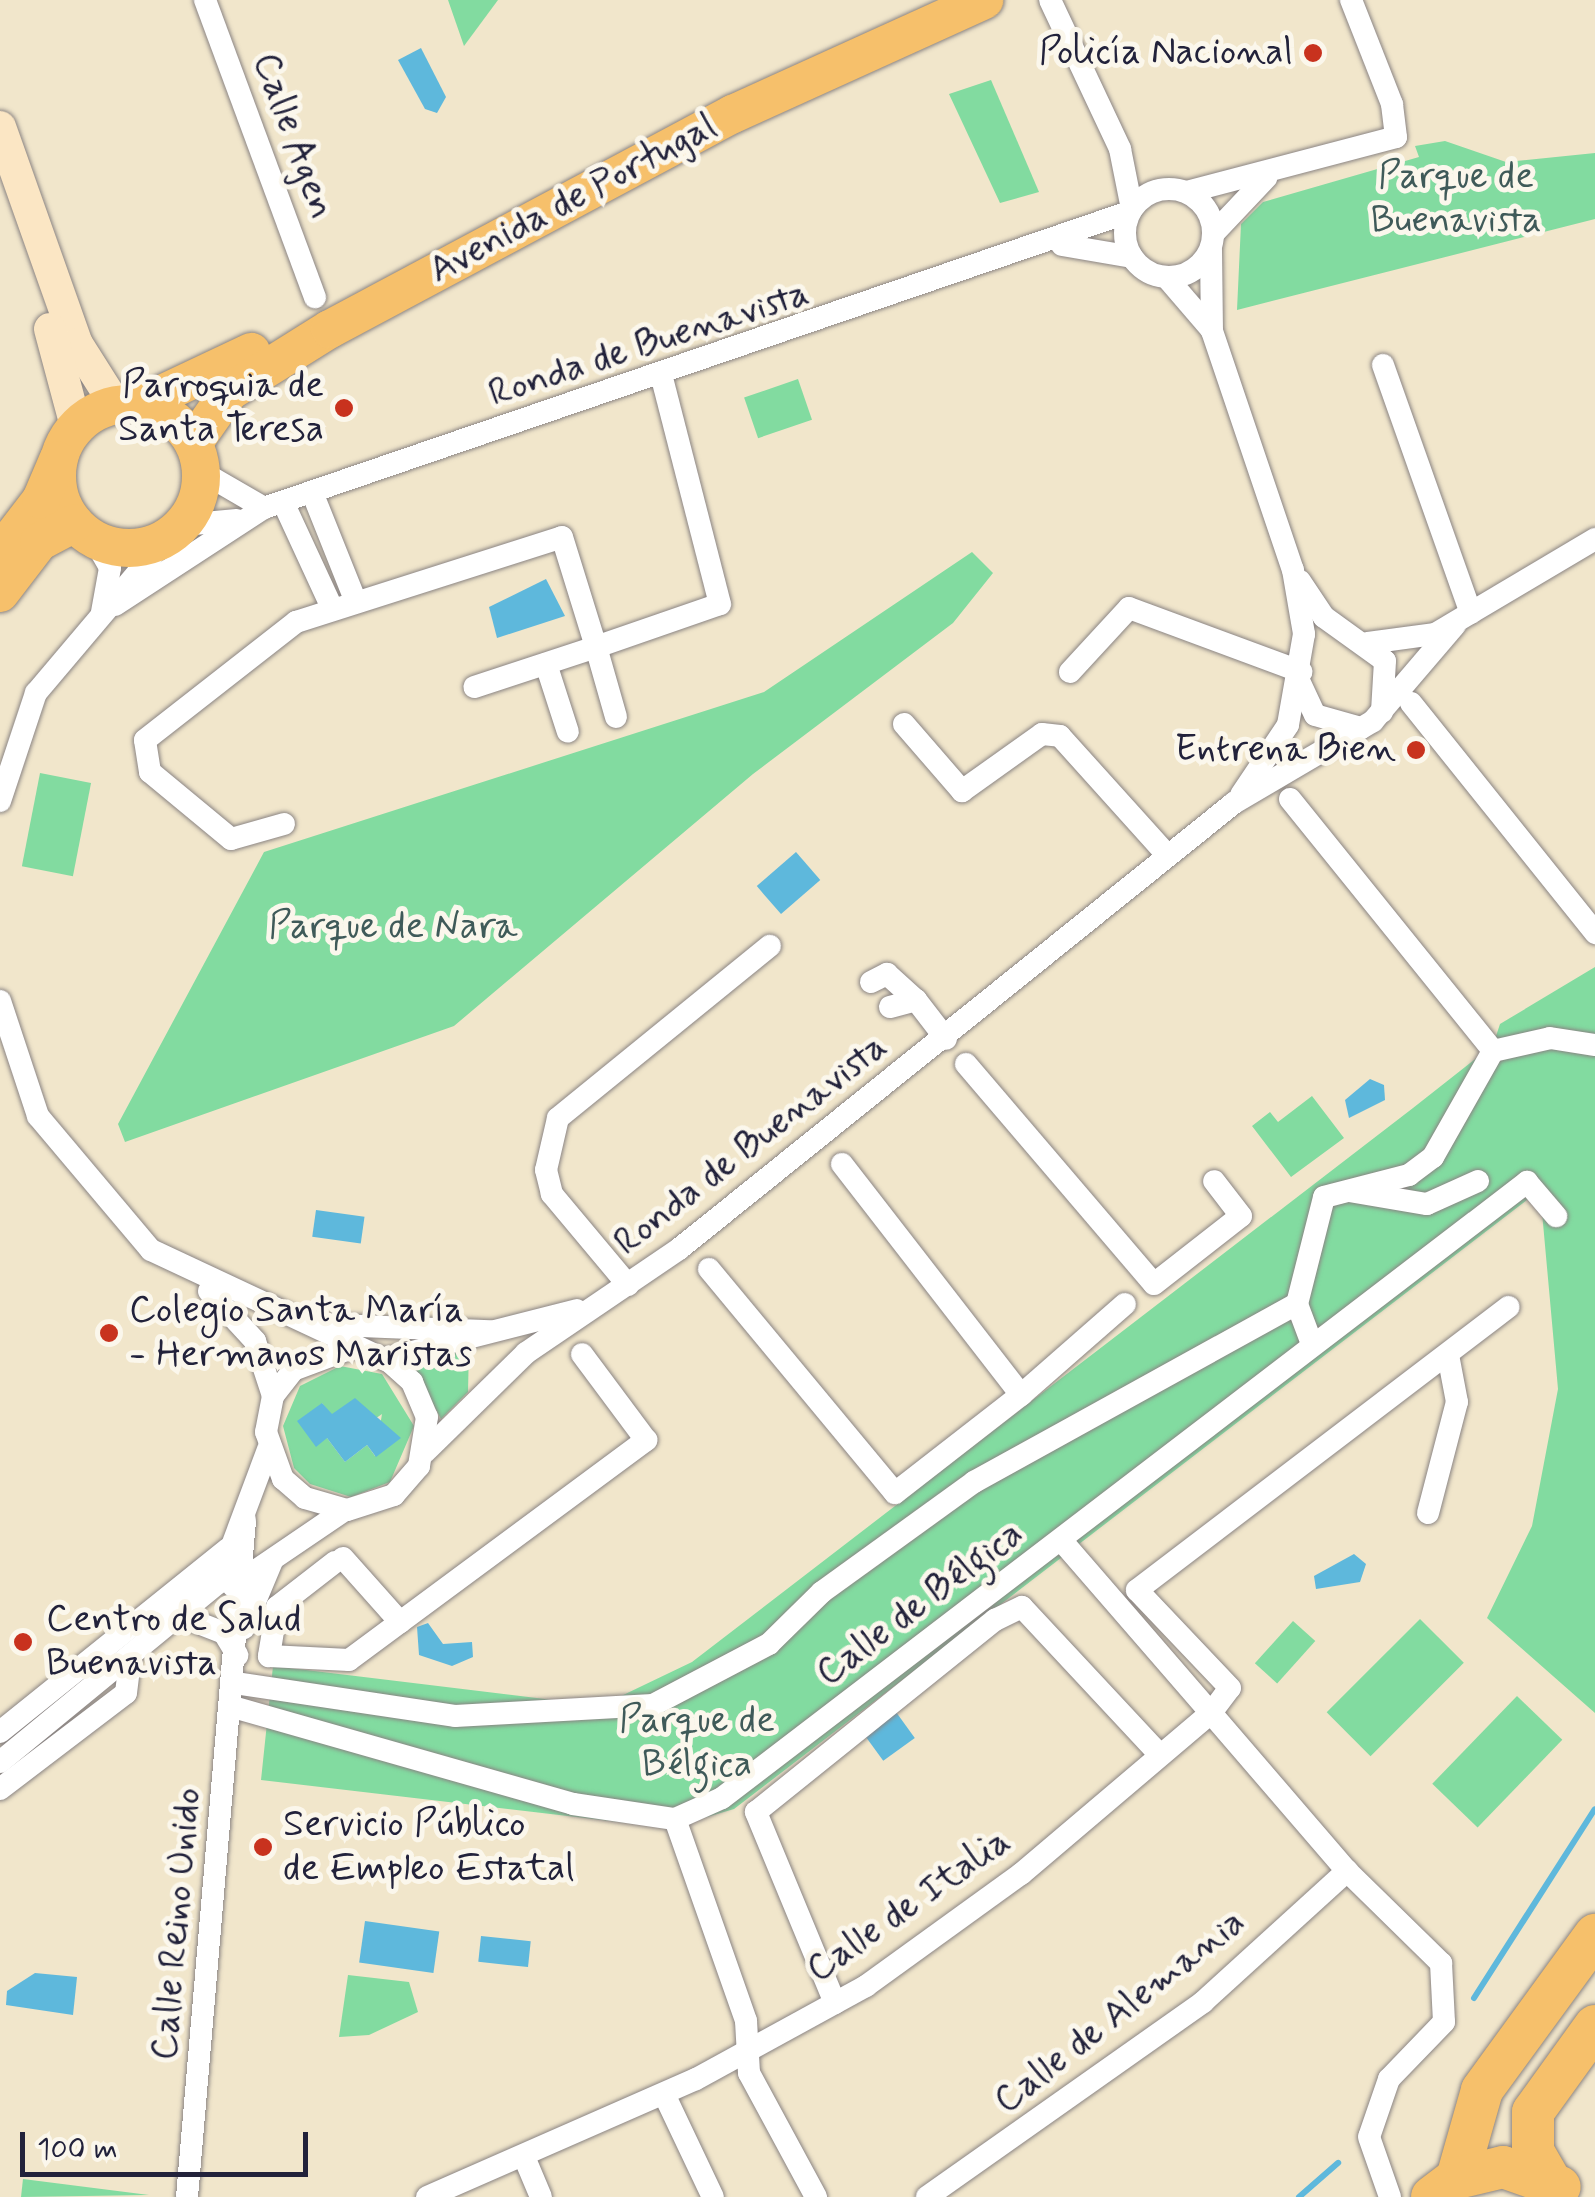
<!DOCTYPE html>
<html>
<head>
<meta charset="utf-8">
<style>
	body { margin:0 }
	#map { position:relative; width:1595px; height:2197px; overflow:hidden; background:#f1e6cb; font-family:Mynerve,sans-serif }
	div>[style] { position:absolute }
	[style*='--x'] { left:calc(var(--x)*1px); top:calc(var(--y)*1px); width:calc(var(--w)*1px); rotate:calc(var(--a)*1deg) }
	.green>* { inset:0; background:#82dba0; transform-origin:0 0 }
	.water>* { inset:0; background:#5eb8dc; transform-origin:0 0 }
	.stream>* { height:6px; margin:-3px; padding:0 3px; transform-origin:3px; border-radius:3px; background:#5eb8dc }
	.roads { filter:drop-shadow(0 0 2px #8a8483) drop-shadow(0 0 2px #8a8483) }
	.street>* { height:22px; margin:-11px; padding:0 11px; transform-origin:11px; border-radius:11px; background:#fff }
	.street>.ring { margin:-11px; padding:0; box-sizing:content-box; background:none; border:22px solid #fff; border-radius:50% }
	.secondary>* { height:32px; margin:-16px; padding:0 16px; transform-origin:16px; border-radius:16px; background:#fbe6c4 }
	.primary>* { height:38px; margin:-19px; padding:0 19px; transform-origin:19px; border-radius:19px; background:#f6c06b }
	.primary>.ring { margin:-19px; padding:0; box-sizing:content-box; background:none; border:38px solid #f6c06b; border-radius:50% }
	.highway>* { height:42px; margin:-21px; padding:0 21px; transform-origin:21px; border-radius:21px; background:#f6c06b }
	.dots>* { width:28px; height:28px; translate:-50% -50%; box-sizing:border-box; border:5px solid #fbf7ec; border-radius:50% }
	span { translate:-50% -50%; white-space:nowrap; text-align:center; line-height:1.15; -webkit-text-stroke:10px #fbf7ec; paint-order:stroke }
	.poi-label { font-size:38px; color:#22223b }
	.right { translate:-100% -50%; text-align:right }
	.left { translate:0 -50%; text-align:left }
	.street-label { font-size:38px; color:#22223b }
	.park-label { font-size:38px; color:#3f5a59 }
	.scale { position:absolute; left:20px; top:2132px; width:288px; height:45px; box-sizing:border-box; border:5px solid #22223b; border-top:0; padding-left:12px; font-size:30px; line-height:35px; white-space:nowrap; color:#22223b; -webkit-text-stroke:8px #fbf7ec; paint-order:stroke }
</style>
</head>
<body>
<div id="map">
	<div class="green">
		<div style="clip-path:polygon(448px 0,498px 0,464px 46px)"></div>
		<div style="clip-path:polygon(991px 80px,1039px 192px,1000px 203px,949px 94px)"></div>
		<div style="clip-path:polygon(1445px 141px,1506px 162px,1595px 153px,1595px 219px,1237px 310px,1241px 224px,1263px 202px,1419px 157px,1415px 146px)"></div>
		<div style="left:798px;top:379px;width:43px;height:57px;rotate:71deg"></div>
		<div style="clip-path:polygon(972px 552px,993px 573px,953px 623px,753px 774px,454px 1026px,125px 1142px,118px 1124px,264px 852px,764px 692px)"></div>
		<div style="left:40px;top:773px;width:52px;height:95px;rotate:11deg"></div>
		<div style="clip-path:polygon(1595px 967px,1595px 1713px,1487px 1618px,1532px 1526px,1558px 1389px,1540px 1190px,734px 1809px,670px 1828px,261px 1780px,273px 1666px,561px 1701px,619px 1697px,692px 1662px,1413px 1108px,1493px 1045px,1500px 1024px)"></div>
		<div style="clip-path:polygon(1312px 1096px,1344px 1138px,1291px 1177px,1252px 1126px,1270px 1112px,1278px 1122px)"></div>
		<div style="clip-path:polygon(469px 1347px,468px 1392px,441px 1419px,409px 1359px)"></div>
		<div style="clip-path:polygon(evenodd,340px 1366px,382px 1374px,414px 1426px,390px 1482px,351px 1497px,310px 1484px,294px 1468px,283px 1426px,300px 1386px,340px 1366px,322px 1403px,331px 1415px,372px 1421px,382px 1414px,375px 1456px,367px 1445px,345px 1462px,327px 1438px,322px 1403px)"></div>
		<div style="left:1420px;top:1619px;width:62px;height:132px;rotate:45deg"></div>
		<div style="left:1293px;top:1621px;width:30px;height:57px;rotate:42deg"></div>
		<div style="left:1517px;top:1696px;width:63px;height:122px;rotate:44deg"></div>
		<div style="clip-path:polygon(348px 1975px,409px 1982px,418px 2012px,369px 2035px,339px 2037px)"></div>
		<div style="clip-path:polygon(23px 2179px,149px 2195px,21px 2197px)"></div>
	</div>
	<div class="water">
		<div style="clip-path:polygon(421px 48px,446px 97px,437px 113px,425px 109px,398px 60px)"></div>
		<div style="clip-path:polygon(546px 579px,565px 616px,497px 638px,489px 607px)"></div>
		<div style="left:796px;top:852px;width:37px;height:52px;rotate:49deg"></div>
		<div style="clip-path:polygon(1370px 1079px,1384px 1085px,1385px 1100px,1349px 1118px,1345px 1100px)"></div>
		<div style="left:316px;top:1210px;width:49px;height:27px;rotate:8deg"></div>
		<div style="clip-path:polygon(355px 1398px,401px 1438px,376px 1457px,367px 1445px,345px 1462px,327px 1438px,316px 1447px,297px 1421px,322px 1403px,332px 1414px)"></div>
		<div style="clip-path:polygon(1354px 1554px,1366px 1564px,1360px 1582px,1316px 1589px,1314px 1576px)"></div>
		<div style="clip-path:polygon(428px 1623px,443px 1644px,472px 1642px,473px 1657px,452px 1666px,419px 1655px,417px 1627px)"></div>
		<div style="left:896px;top:1712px;width:32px;height:39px;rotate:54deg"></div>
		<div style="left:365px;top:1921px;width:75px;height:42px;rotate:8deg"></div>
		<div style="left:481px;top:1936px;width:50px;height:26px;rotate:6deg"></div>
		<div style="clip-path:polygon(35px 1973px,77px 1977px,73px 2015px,6px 2005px,7px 1991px)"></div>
	</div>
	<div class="stream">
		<div style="--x:1474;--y:1998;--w:224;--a:-57.4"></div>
		<div style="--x:1299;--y:2197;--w:52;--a:-41.1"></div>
	</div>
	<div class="roads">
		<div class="street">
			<div style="--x:205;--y:0;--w:317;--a:69.7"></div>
			<div style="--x:1050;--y:0;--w:165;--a:64.8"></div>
			<div style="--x:1120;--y:149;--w:61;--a:78.7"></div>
			<div class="ring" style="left:1125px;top:189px;width:66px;height:66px"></div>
			<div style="--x:1187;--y:192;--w:216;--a:-14.7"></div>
			<div style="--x:1396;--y:137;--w:33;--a:-97"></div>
			<div style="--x:1392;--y:104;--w:112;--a:-111.5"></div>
			<div style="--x:1214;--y:233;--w:76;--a:-46.6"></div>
			<div style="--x:1062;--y:245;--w:71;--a:9.7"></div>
			<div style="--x:1211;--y:250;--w:81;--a:89.3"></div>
			<div style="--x:1212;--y:331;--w:252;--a:71.3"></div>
			<div style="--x:1293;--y:570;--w:65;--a:80.2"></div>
			<div style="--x:1304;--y:634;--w:92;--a:100"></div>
			<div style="--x:1288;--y:725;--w:84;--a:123.9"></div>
			<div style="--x:1167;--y:278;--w:66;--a:49.3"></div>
			<div style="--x:1383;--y:365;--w:263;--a:70.5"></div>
			<div style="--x:202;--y:472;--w:72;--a:30.1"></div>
			<div style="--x:312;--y:492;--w:118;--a:68.2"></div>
			<div style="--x:283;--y:502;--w:117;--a:65.2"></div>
			<div style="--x:183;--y:525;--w:54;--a:-5.3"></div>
			<div style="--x:93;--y:538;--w:34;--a:60"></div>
			<div style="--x:110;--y:568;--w:45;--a:100.3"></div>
			<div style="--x:1300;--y:581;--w:43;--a:56.3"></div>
			<div style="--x:1324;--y:617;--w:75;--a:35.8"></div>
			<div style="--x:1385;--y:661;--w:51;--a:93.4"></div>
			<div style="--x:115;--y:605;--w:178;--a:-33.1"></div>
			<div style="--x:264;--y:508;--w:914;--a:-18.89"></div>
			<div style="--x:1368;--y:643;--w:68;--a:-7.7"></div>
			<div style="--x:1435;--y:634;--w:186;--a:-30.7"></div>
			<div style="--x:546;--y:664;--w:71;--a:72.1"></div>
			<div style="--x:1070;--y:672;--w:87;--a:-47.3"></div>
			<div style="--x:1129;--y:608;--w:184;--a:20.3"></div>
			<div style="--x:1300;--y:683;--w:35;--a:65"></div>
			<div style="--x:1315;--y:715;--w:48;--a:15.8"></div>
			<div style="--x:1411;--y:703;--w:295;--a:51.3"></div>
			<div style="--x:616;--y:717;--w:73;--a:-105.9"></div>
			<div style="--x:596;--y:647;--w:131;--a:-19.1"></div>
			<div style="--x:720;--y:604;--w:237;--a:-104.4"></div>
			<div style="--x:904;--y:724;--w:89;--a:49.1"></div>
			<div style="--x:962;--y:791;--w:98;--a:-35.5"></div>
			<div style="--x:1042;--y:734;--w:18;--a:6"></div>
			<div style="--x:1060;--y:736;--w:161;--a:48"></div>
			<div style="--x:1290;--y:799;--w:324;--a:51.1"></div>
			<div style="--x:0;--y:801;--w:114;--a:-71.6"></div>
			<div style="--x:36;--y:693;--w:203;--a:-49.8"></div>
			<div style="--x:284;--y:824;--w:55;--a:164.2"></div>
			<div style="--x:231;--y:839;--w:105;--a:-140.4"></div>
			<div style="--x:150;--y:772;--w:32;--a:-99"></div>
			<div style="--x:145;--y:740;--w:192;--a:-38"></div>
			<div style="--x:296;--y:622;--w:279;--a:-17.7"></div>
			<div style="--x:562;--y:537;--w:115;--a:72.8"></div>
			<div style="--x:596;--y:647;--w:128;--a:161.8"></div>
			<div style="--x:871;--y:982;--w:18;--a:-27"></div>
			<div style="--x:887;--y:974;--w:39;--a:42"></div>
			<div style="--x:0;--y:1001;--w:121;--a:71.7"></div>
			<div style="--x:38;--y:1116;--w:175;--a:49.9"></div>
			<div style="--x:151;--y:1250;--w:264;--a:25.1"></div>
			<div style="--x:390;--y:1362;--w:30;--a:42"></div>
			<div style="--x:412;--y:1382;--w:38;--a:67"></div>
			<div style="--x:427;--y:1417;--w:50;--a:99.3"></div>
			<div style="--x:419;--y:1466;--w:38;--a:131"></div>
			<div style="--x:394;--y:1495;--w:49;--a:162.3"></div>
			<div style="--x:347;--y:1510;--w:44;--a:-164.1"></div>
			<div style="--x:305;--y:1498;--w:29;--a:-139"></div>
			<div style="--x:283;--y:1479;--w:50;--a:-109.9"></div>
			<div style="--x:266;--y:1432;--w:37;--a:-79"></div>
			<div style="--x:273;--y:1396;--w:33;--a:-52"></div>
			<div style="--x:293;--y:1370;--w:60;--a:-20.6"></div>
			<div style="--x:890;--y:1007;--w:27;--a:-15"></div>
			<div style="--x:916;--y:1000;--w:49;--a:52.4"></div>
			<div style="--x:966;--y:1064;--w:289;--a:49.5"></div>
			<div style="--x:1154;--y:1284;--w:110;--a:-38"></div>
			<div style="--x:1241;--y:1216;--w:44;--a:-127.6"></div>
			<div style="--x:842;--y:1164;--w:292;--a:52.2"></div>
			<div style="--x:1021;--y:1395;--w:138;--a:-41.2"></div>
			<div style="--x:1349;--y:1191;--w:79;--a:9.5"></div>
			<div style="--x:1427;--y:1204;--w:56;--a:-24.3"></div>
			<div style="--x:709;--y:1269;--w:291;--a:50.3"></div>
			<div style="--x:895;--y:1493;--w:160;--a:-37.9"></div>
			<div style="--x:628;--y:1285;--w:119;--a:-129.9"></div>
			<div style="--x:552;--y:1194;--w:25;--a:-104"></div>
			<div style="--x:546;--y:1170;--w:53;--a:-77"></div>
			<div style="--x:558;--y:1118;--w:273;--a:-39.1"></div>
			<div style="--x:209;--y:1291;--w:68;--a:47.4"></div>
			<div style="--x:255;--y:1341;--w:58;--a:71.9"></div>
			<div style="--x:312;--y:1324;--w:178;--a:2.3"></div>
			<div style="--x:1312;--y:1344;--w:43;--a:-110.6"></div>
			<div style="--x:1297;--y:1304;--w:110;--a:-75.8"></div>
			<div style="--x:1324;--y:1197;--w:88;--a:-14.5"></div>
			<div style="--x:1409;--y:1175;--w:30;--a:-37"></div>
			<div style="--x:1433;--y:1157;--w:122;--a:-60.5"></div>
			<div style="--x:1493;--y:1051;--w:58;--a:-12.8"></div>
			<div style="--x:1550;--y:1038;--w:46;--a:8.8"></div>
			<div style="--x:385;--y:1359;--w:198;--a:-14.3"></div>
			<div style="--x:425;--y:1452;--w:141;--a:-44.4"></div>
			<div style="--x:526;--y:1353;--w:185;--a:-34.2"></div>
			<div style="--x:679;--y:1249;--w:712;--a:-38.79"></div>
			<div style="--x:1234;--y:803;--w:161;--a:-30.5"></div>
			<div style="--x:1373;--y:721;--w:126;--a:-49.5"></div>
			<div style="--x:1428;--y:1513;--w:115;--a:-75.4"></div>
			<div style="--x:1457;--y:1402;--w:48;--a:-100.8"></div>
			<div style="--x:1061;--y:1540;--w:229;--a:49.1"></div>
			<div style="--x:1211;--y:1713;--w:31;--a:-53"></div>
			<div style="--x:1230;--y:1688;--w:135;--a:-133.5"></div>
			<div style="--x:1137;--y:1590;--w:467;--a:-37.3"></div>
			<div style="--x:343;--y:1558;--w:86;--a:48.3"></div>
			<div style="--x:335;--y:1562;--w:73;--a:142.2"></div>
			<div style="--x:277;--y:1607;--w:50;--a:99.3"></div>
			<div style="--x:269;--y:1656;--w:80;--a:2.9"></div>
			<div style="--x:349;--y:1660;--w:370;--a:-36.5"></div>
			<div style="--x:646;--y:1440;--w:107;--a:-126.7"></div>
			<div style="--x:233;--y:1586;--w:135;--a:-34.2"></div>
			<div style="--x:183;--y:1617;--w:44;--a:21.3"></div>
			<div style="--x:224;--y:1633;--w:26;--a:59"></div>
			<div style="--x:244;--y:1628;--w:73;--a:-67.3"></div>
			<div style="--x:235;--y:1683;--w:222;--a:8.5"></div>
			<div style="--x:455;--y:1716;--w:198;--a:-3.2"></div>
			<div style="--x:653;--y:1705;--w:131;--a:-27.7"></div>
			<div style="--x:769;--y:1644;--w:74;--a:-44.5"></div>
			<div style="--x:822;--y:1592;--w:188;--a:-35.9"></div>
			<div style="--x:974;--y:1482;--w:369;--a:-28.9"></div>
			<div style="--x:233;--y:1707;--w:354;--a:15.9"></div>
			<div style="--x:573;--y:1804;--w:103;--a:8.4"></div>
			<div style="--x:675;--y:1819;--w:51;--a:-24.1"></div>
			<div style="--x:722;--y:1798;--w:1014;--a:-37.42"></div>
			<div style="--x:1527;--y:1182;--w:45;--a:49.5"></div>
			<div style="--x:0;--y:1732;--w:292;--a:-38.8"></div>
			<div style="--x:0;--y:1762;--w:282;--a:-39.4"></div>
			<div style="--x:218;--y:1583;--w:143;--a:-69.5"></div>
			<div style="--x:0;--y:1789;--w:158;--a:-37.3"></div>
			<div style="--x:126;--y:1693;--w:34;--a:-83"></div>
			<div style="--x:675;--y:1819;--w:214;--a:70.6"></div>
			<div style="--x:746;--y:2021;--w:52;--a:86.7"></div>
			<div style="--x:749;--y:2073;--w:141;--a:61.6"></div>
			<div style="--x:835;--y:2003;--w:207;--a:-112.5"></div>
			<div style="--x:756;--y:1812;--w:307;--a:-38.8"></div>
			<div style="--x:995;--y:1620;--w:30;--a:-26"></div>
			<div style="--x:1022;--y:1607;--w:202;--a:47"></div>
			<div style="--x:664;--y:2094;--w:114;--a:64.6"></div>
			<div style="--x:525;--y:2159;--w:41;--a:67.2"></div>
			<div style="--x:187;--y:2197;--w:679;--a:-85.1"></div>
			<div style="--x:427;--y:2197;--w:294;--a:-23.7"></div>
			<div style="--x:696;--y:2079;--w:194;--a:-28.7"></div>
			<div style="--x:866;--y:1986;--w:191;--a:-35.9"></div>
			<div style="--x:1021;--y:1874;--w:249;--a:-40.3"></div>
			<div style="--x:1211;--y:1713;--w:208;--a:49.3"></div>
			<div style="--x:1347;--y:1871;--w:132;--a:44.4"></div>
			<div style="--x:1441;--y:1963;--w:59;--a:87.1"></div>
			<div style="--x:1444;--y:2022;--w:79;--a:134"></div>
			<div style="--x:1389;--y:2079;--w:61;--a:109"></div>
			<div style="--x:1369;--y:2137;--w:64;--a:70.7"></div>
			<div style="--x:927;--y:2197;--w:338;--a:-35.2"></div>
			<div style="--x:1203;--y:2002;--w:195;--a:-42.3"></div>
		</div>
		<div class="secondary">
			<div style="--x:0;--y:127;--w:230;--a:70.5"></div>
			<div style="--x:77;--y:344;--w:71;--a:57.7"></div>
			<div style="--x:50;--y:329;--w:100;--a:75"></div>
		</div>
		<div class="primary">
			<div style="--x:141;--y:404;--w:122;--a:-25.3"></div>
			<div class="ring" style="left:57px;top:404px;width:106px;height:106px"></div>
			<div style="--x:194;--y:442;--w:61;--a:-55"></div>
			<div style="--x:229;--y:392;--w:119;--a:-32"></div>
			<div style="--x:330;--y:329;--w:457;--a:-28.1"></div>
			<div style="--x:733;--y:114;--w:276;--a:-24.4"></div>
			<div style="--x:0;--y:553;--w:67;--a:-52.3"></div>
			<div style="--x:41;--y:500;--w:43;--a:-67"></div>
			<div style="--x:0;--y:593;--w:64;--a:-52.6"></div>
			<div style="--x:39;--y:542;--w:40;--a:-28"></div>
		</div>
		<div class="highway">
			<div style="--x:1457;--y:2178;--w:91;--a:-74.1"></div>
			<div style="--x:1482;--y:2090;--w:192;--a:-53.9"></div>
			<div style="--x:1549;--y:2179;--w:32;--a:-120"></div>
			<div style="--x:1533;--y:2151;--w:39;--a:-90"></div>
			<div style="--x:1533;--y:2112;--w:106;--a:-54.2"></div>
			<div style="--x:1432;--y:2197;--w:31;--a:-37"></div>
			<div style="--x:1457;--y:2178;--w:47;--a:-13.4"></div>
			<div style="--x:1503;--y:2167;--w:60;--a:19.3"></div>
		</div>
	</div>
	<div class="dots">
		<div style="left:1313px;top:53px;background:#c8321e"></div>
		<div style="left:344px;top:408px;background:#c8321e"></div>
		<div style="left:1416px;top:750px;background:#c8321e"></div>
		<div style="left:109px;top:1333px;background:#c8321e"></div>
		<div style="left:23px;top:1642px;background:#c8321e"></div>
		<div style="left:263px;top:1847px;background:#c8321e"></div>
	</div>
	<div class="poi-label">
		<span class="right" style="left:1293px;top:53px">Policía Nacional</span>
		<span class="right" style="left:324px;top:408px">Parroquia de<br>Santa Teresa</span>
		<span class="right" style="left:1396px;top:750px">Entrena Bien</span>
		<span class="left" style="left:129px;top:1333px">Colegio Santa María<br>- Hermanos Maristas</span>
		<span class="left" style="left:46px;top:1642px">Centro de Salud<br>Buenavista</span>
		<span class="left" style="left:283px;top:1847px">Servicio Público<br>de Empleo Estatal</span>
	</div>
	<div class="street-label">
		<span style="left:293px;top:136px;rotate:70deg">Calle Agen</span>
		<span style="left:573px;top:199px;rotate:-28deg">Avenida de Portugal</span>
		<span style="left:649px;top:344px;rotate:-18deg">Ronda de Buenavista</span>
		<span style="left:751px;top:1145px;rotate:-38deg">Ronda de Buenavista</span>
		<span style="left:920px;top:1604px;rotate:-37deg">Calle de Bélgica</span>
		<span style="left:909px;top:1906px;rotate:-35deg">Calle de Italia</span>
		<span style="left:177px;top:1924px;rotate:-85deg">Calle Reino Unido</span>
		<span style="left:1120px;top:2012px;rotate:-38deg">Calle de Alemania</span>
	</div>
	<div class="park-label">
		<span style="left:1456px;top:199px">Parque de<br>Buenavista</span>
		<span style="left:393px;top:927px">Parque de Nara</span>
		<span style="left:697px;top:1743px">Parque de<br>Bélgica</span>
	</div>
	<div class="scale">100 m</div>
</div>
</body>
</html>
